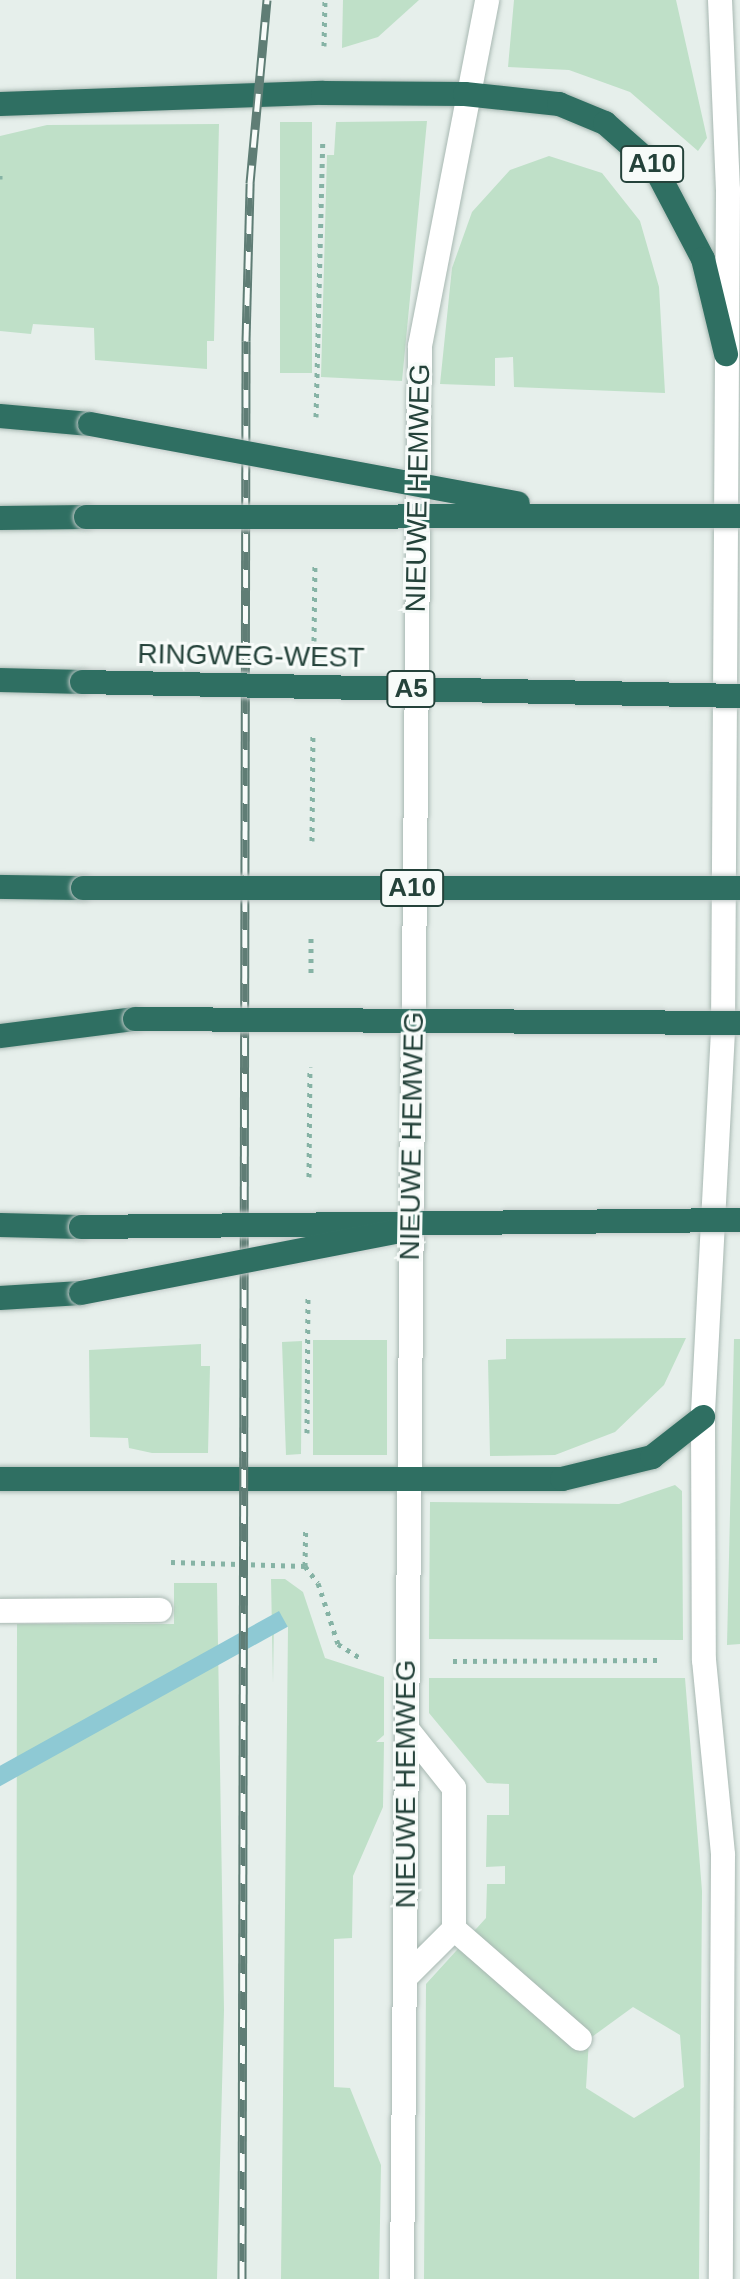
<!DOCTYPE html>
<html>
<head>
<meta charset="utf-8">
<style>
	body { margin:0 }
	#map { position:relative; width:740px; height:2279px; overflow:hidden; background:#e6efeb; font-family:Arial,sans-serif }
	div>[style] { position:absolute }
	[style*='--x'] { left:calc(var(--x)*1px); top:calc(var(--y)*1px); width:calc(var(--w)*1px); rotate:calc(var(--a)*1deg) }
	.green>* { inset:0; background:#bfe0c8; transform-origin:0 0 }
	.water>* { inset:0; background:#8ec9d4; transform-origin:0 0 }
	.path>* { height:5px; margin-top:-2.5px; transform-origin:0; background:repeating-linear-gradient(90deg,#86b3a5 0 4px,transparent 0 10px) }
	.roads { filter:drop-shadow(0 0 2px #a8b8b2) drop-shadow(0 0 2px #a8b8b2) }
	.lane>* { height:24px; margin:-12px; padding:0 12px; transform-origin:12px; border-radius:12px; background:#fff }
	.secondary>* { height:24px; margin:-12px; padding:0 12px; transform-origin:12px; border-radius:12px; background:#fff }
	.highway>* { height:24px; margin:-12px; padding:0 12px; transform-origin:12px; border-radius:12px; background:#2f6f62 }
	.rail>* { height:9px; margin-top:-4.5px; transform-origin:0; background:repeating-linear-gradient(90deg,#f7fbf9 0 18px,#5f7d75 0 36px); box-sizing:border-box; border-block:2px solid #5f7d75 }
	.bridges { filter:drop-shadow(0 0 2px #c2cac8) drop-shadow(0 0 2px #c2cac8) }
	.highway-bridge>* { height:24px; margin:-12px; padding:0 12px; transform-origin:12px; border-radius:12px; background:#2f6f62 }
	span { translate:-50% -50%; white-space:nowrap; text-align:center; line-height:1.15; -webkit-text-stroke:6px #f7fbf9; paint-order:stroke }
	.shield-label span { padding:2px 6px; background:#f7fbf9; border:2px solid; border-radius:6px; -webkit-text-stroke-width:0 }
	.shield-label { font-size:26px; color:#24423a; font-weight:700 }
	.street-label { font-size:28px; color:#24423a }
</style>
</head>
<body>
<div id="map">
	<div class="green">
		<div style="clip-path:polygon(343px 0,419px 0,378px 37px,342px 48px)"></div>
		<div style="clip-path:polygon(514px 0,676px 0,707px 138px,698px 151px,630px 92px,569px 70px,508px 67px)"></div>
		<div style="clip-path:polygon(427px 121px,402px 381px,321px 377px,327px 155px,334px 155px,336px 122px)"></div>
		<div style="left:280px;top:122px;width:32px;height:251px"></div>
		<div style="clip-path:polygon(219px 124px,214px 341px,207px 341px,207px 369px,95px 360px,94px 328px,33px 324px,31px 334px,0 331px,0 136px,47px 125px)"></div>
		<div style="clip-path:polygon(549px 156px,602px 173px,640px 221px,659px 287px,665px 393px,514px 387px,513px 357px,495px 358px,495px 386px,440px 384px,452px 268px,472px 212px,510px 170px)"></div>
		<div style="clip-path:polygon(686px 1338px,664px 1385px,615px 1432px,555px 1455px,490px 1456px,488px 1360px,506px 1359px,506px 1339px)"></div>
		<div style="clip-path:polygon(734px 1339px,740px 1339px,740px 1644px,727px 1645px)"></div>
		<div style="left:387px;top:1340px;width:115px;height:74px;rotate:90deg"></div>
		<div style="clip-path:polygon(302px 1341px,301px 1454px,286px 1455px,282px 1342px)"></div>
		<div style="clip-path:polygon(201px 1344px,201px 1366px,210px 1366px,208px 1453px,152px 1453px,129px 1448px,128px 1438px,90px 1437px,89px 1350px)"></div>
		<div style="clip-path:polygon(675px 1485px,682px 1491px,683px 1640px,429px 1639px,430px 1502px,619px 1504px)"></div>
		<div style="clip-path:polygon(271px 1579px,285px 1579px,303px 1592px,325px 1658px,384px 1677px,384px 1735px,376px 1742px,384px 1742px,383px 1807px,353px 1876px,352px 1938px,334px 1939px,334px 2087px,350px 2088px,381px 2165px,379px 2279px,281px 2279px,288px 1627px,274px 1618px,273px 1684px)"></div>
		<div style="clip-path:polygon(174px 1583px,217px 1583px,224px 2010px,217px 2279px,16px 2279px,17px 1624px,174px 1624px)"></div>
		<div style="clip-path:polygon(evenodd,429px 1678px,685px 1678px,702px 1891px,699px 2279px,424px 2279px,426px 1984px,486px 1918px,487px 1884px,505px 1884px,505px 1866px,486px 1867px,487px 1815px,509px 1815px,509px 1784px,487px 1783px,429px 1713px,429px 1678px,633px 2007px,680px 2035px,684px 2087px,634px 2118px,586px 2088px,589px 2039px,633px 2007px)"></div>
	</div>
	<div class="water">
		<div style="left:279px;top:1611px;width:18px;height:668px;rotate:61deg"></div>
	</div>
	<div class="path">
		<div style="--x:324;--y:46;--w:46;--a:-88.8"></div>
		<div style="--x:0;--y:179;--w:5;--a:-90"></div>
		<div style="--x:316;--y:417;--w:277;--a:-88.6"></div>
		<div style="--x:314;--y:641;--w:78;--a:-89.3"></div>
		<div style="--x:312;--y:841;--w:106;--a:-89.5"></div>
		<div style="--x:311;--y:973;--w:38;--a:-90"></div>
		<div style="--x:309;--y:1177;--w:110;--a:-89.5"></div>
		<div style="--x:307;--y:1433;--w:138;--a:-89.6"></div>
		<div style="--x:171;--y:1562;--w:134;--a:1.7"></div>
		<div style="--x:305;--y:1566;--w:21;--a:53"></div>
		<div style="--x:318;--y:1583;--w:64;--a:71.8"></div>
		<div style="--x:338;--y:1644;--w:25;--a:32"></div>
		<div style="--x:305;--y:1566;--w:39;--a:-89"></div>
		<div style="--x:453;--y:1661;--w:206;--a:-0.3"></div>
	</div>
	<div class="roads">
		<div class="lane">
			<div style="--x:0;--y:1611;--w:160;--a:-0.4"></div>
			<div style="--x:454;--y:1929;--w:167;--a:41.1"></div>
			<div style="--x:405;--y:1978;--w:69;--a:-45"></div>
			<div style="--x:454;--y:1929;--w:141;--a:-90"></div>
			<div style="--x:454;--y:1788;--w:75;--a:-128.5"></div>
		</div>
		<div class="secondary">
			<div style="--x:720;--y:0;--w:190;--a:87.6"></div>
			<div style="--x:728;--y:190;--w:841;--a:90.34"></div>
			<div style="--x:723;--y:1031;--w:387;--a:93"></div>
			<div style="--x:703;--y:1417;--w:243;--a:89.8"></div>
			<div style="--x:704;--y:1660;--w:196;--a:84.4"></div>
			<div style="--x:723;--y:1855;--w:424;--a:90.3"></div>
			<div style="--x:402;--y:2279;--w:1933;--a:-89.47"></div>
			<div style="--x:420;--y:346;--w:352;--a:-79"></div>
		</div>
		<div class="highway">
			<div style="--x:0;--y:104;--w:323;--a:-2"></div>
			<div style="--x:323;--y:93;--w:142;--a:0.4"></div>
			<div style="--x:465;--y:94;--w:95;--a:6.1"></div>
			<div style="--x:559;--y:104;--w:50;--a:22.4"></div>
			<div style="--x:605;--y:123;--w:65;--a:41.3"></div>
			<div style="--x:654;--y:166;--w:105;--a:62.2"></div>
			<div style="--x:703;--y:259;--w:98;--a:76.4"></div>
			<div style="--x:0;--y:416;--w:90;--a:5.1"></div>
			<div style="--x:0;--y:518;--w:86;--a:-0.7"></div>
			<div style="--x:0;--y:680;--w:82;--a:1.4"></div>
			<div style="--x:0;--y:887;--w:83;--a:0.7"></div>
			<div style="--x:0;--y:1036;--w:136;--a:-7.2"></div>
			<div style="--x:0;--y:1225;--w:81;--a:1.4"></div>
			<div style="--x:0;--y:1298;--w:81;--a:-3.5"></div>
			<div style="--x:0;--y:1479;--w:562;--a:0"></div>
			<div style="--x:562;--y:1479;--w:93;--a:-13.7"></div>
			<div style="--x:652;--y:1457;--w:65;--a:-38.1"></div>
		</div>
	</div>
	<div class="rail">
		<div style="--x:242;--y:2279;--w:1938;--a:-89.88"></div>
		<div style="--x:246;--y:341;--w:158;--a:-88.5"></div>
		<div style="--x:250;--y:183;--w:184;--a:-84.7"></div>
	</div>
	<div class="bridges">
		<div class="highway-bridge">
			<div style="--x:90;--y:424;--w:435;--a:10.5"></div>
			<div style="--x:86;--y:517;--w:654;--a:-0.09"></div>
			<div style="--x:82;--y:682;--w:658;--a:1.22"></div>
			<div style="--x:83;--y:888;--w:657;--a:0"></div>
			<div style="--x:135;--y:1019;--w:605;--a:0.38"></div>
			<div style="--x:81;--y:1227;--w:659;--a:-0.61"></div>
			<div style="--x:81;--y:1293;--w:324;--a:-11"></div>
		</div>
	</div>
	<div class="shield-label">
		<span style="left:652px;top:164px">A10</span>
		<span style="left:411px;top:689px">A5</span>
		<span style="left:412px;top:888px">A10</span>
	</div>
	<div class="street-label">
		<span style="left:418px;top:488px;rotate:-89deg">NIEUWE HEMWEG</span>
		<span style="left:251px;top:656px;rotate:1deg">RINGWEG-WEST</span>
		<span style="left:412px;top:1136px;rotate:-89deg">NIEUWE HEMWEG</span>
		<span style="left:406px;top:1784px;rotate:-90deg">NIEUWE HEMWEG</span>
	</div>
</div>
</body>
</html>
